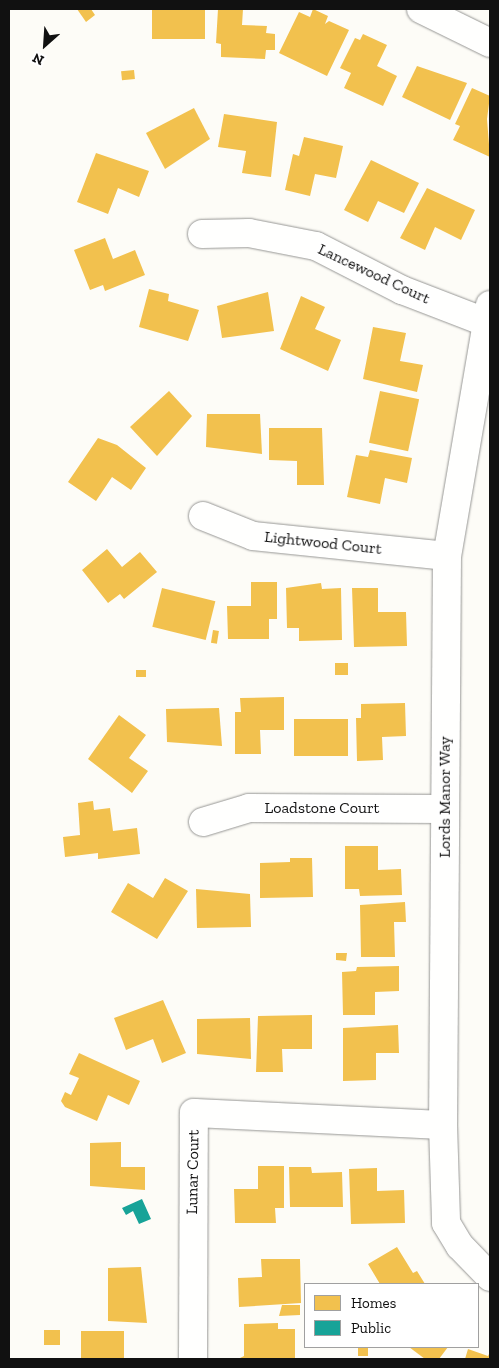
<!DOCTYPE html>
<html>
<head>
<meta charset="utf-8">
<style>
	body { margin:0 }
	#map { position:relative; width:499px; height:1368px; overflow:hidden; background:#fdfcf7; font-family:"Zilla Slab",serif }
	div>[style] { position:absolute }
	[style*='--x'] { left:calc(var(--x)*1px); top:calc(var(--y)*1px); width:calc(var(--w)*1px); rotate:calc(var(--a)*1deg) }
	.homes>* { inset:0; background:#f2c14e; transform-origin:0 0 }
	.public>* { inset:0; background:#17a398 }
	.roads { filter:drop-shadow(0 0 1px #979795) drop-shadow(0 0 1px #979795) }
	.minor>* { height:28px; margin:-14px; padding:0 14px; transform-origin:14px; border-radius:14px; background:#fffffe }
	span { translate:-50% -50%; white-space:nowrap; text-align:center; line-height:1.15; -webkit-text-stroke:5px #fff; paint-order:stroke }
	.street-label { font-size:16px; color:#111 }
	.frame { position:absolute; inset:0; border:10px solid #111; pointer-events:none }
	.legend { position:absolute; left:304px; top:1283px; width:175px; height:65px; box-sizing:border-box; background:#fff; border:1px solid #a0a0a0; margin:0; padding:6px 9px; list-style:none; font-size:15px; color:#111 }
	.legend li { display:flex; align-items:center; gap:10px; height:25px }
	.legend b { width:25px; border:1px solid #a0a0a0 }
	.north { position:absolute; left:20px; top:20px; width:50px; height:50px; -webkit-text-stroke:4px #fff; paint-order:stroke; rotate:206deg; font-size:14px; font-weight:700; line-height:20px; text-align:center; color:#111 }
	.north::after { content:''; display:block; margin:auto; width:18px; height:22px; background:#111; clip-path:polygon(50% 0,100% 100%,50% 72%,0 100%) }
</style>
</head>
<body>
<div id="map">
	<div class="homes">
		<div style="clip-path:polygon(77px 9px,91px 9px,95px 15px,86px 22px)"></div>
		<div style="left:152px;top:9px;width:53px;height:30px"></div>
		<div style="clip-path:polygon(218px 9px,243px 9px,242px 25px,267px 26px,266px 33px,275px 34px,275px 50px,266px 50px,265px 59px,221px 57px,221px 44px,216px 43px)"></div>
		<div style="clip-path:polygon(313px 9px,328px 16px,325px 24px,329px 21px,349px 30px,327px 76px,279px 53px,299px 12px,310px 17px)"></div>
		<div style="clip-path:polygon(363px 34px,387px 45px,377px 66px,397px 76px,383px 106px,344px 88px,351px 73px,340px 68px,355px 38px,360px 40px)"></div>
		<div style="clip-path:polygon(417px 66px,467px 83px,450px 120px,402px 97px)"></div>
		<div style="left:134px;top:70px;width:9px;height:13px;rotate:84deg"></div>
		<div style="clip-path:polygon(472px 88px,490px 96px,487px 119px,490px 157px,453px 140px,460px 126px,455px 124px)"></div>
		<div style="clip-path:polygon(194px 108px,210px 139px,165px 169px,146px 133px)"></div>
		<div style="clip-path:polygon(224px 114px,277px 122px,271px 177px,242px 173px,246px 151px,218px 147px)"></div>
		<div style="clip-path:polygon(304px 137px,343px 146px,336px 178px,315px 174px,310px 196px,285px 190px,293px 154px,299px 156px)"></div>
		<div style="clip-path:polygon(96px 153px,149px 171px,139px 197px,118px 188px,108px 214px,77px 202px)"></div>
		<div style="clip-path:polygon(371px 160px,419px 183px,404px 213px,378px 201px,368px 222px,344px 210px)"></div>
		<div style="clip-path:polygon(427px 188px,475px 210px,461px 240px,435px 227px,425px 250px,400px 238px)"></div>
		<div style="clip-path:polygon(105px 238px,113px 259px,135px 250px,145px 275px,105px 291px,103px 285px,90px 290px,74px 250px)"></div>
		<div style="clip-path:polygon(149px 289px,169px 294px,168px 301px,199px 310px,188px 341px,139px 327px)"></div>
		<div style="clip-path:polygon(268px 292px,274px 331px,222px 338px,217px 306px)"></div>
		<div style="clip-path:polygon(301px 296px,325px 307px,315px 329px,341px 340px,328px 371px,280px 349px)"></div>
		<div style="clip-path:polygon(373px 327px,406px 333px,400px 361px,423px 365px,417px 392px,363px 379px)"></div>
		<div style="clip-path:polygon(169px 391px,192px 416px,157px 456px,130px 427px)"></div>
		<div style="left:380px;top:391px;width:40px;height:53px;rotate:12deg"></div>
		<div style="clip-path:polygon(207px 414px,260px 414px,262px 454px,206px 447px)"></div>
		<div style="clip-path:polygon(269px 428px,322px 428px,324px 485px,297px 485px,297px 461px,269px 460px)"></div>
		<div style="clip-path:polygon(98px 438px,117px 445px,146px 468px,131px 490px,112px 477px,96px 501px,68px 482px)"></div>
		<div style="clip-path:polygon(370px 450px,412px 458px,407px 483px,385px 478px,380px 504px,347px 497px,356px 455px,368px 457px)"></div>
		<div style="clip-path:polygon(107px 549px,122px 567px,140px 552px,157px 572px,124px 599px,120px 594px,108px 603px,82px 570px)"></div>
		<div style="clip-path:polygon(251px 582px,277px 582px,277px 619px,269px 619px,269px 639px,228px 639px,227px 606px,251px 606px)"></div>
		<div style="clip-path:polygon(321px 583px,322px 589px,341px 588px,342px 640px,299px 641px,299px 628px,287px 628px,286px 588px)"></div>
		<div style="left:162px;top:588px;width:55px;height:40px;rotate:14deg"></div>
		<div style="clip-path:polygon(352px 588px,378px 588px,378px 612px,406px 612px,407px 646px,354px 647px)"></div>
		<div style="left:213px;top:630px;width:6px;height:13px;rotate:9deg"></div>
		<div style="left:335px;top:663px;width:13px;height:12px"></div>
		<div style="left:136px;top:670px;width:10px;height:7px"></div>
		<div style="clip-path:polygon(284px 697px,284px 730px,260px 730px,261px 754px,235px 754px,235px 712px,241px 712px,240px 698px)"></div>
		<div style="clip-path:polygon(405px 703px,406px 736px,382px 737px,383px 760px,357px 761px,356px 718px,361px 718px,361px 704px)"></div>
		<div style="clip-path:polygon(219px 708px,222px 746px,167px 742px,166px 709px)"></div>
		<div style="clip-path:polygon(119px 715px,146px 735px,129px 758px,148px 771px,132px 793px,88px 759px)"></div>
		<div style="left:294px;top:719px;width:54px;height:37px"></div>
		<div style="clip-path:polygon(93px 801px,94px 810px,110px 808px,113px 831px,137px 828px,140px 854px,98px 859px,98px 853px,65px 857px,63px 837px,80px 835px,78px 803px)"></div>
		<div style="clip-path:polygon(345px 846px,378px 846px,378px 870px,401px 869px,402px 895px,360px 896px,359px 889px,345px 889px)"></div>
		<div style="clip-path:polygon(290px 858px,312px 858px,313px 897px,260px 898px,260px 863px,290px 862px)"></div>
		<div style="clip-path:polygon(165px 878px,188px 891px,157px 939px,111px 912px,128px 883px,153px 898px)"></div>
		<div style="clip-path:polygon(196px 889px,250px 894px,251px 927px,197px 928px)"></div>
		<div style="clip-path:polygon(405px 902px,406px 922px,394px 922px,395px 957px,361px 957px,360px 905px)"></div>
		<div style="clip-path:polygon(336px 953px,347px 953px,346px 961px,336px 960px)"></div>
		<div style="clip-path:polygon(399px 966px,399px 991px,375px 992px,375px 1015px,343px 1015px,342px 972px,356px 971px,357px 967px)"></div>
		<div style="clip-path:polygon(163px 1000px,186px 1053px,162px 1063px,153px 1039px,126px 1050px,114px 1018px)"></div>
		<div style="clip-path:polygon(312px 1015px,312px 1049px,282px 1049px,283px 1072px,256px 1072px,258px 1016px)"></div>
		<div style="clip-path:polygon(250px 1018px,251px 1059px,197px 1054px,197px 1019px)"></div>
		<div style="clip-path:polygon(398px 1025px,399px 1053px,376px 1053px,376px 1080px,343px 1081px,343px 1028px)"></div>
		<div style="clip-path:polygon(79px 1053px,140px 1081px,129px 1105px,108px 1095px,97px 1121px,65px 1107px,61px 1101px,65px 1092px,71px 1095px,79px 1078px,69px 1074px)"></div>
		<div style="clip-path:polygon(121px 1142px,121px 1167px,145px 1167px,145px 1190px,90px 1186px,90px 1143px)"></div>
		<div style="clip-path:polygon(258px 1166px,284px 1166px,284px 1208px,275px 1208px,276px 1223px,235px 1223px,234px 1189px,258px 1189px)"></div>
		<div style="clip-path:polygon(289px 1167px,311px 1167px,312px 1173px,342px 1172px,343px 1207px,290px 1207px)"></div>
		<div style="clip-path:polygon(377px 1168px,377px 1191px,404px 1190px,405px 1223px,351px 1224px,349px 1169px)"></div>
		<div style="clip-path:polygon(397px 1247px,413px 1273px,417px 1271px,425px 1284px,380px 1284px,368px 1264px)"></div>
		<div style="clip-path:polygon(261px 1259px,300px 1259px,301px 1303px,239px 1307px,238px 1278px,262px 1277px)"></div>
		<div style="clip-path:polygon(141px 1267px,147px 1323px,108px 1321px,108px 1268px)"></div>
		<div style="clip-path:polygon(282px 1305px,300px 1305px,300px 1315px,279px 1316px)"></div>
		<div style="clip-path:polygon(278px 1323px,278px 1329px,295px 1329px,295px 1359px,238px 1359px,244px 1356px,244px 1324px)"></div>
		<div style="left:44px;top:1330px;width:16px;height:15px"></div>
		<div style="left:81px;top:1331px;width:43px;height:28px"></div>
		<div style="left:358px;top:1347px;width:10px;height:9px"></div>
		<div style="clip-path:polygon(409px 1347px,448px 1347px,439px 1359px,425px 1359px)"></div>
		<div style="clip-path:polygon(468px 1349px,488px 1356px,490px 1352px,490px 1359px,465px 1359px)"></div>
	</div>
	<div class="public">
		<div style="clip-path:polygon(142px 1199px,151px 1219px,139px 1224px,133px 1211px,126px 1215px,122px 1208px)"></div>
	</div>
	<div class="roads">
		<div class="minor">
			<div style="--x:421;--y:9;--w:77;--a:26.2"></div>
			<div style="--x:202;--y:234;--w:47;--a:-1.2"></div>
			<div style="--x:249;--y:233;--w:68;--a:11"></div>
			<div style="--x:316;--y:246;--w:97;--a:27.1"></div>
			<div style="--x:402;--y:290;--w:89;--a:21.1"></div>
			<div style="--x:490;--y:305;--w:255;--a:99.7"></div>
			<div style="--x:447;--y:556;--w:569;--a:90.4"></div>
			<div style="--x:443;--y:1125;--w:98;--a:88.2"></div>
			<div style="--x:446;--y:1223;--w:27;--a:59"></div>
			<div style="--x:460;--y:1246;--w:43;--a:45.9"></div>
			<div style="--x:203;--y:516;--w:54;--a:21.8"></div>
			<div style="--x:253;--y:536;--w:195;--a:5.9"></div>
			<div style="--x:203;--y:822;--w:48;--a:-16.9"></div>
			<div style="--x:249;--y:808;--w:195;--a:0.3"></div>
			<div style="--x:193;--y:1359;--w:246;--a:-89.8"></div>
			<div style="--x:194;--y:1113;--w:249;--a:2.8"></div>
		</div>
	</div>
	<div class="street-label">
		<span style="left:374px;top:274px;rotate:25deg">Lancewood Court</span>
		<span style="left:323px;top:543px;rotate:6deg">Lightwood Court</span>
		<span style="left:445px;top:797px;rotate:-90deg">Lords Manor Way</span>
		<span style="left:322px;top:808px">Loadstone Court</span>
		<span style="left:193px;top:1172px;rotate:-89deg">Lunar Court</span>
	</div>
	<div class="frame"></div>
	<ul class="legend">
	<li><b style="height:14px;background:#f2c14e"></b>Homes</li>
	<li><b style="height:14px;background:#17a398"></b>Public</li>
	</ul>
	<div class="north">N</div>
</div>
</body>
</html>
